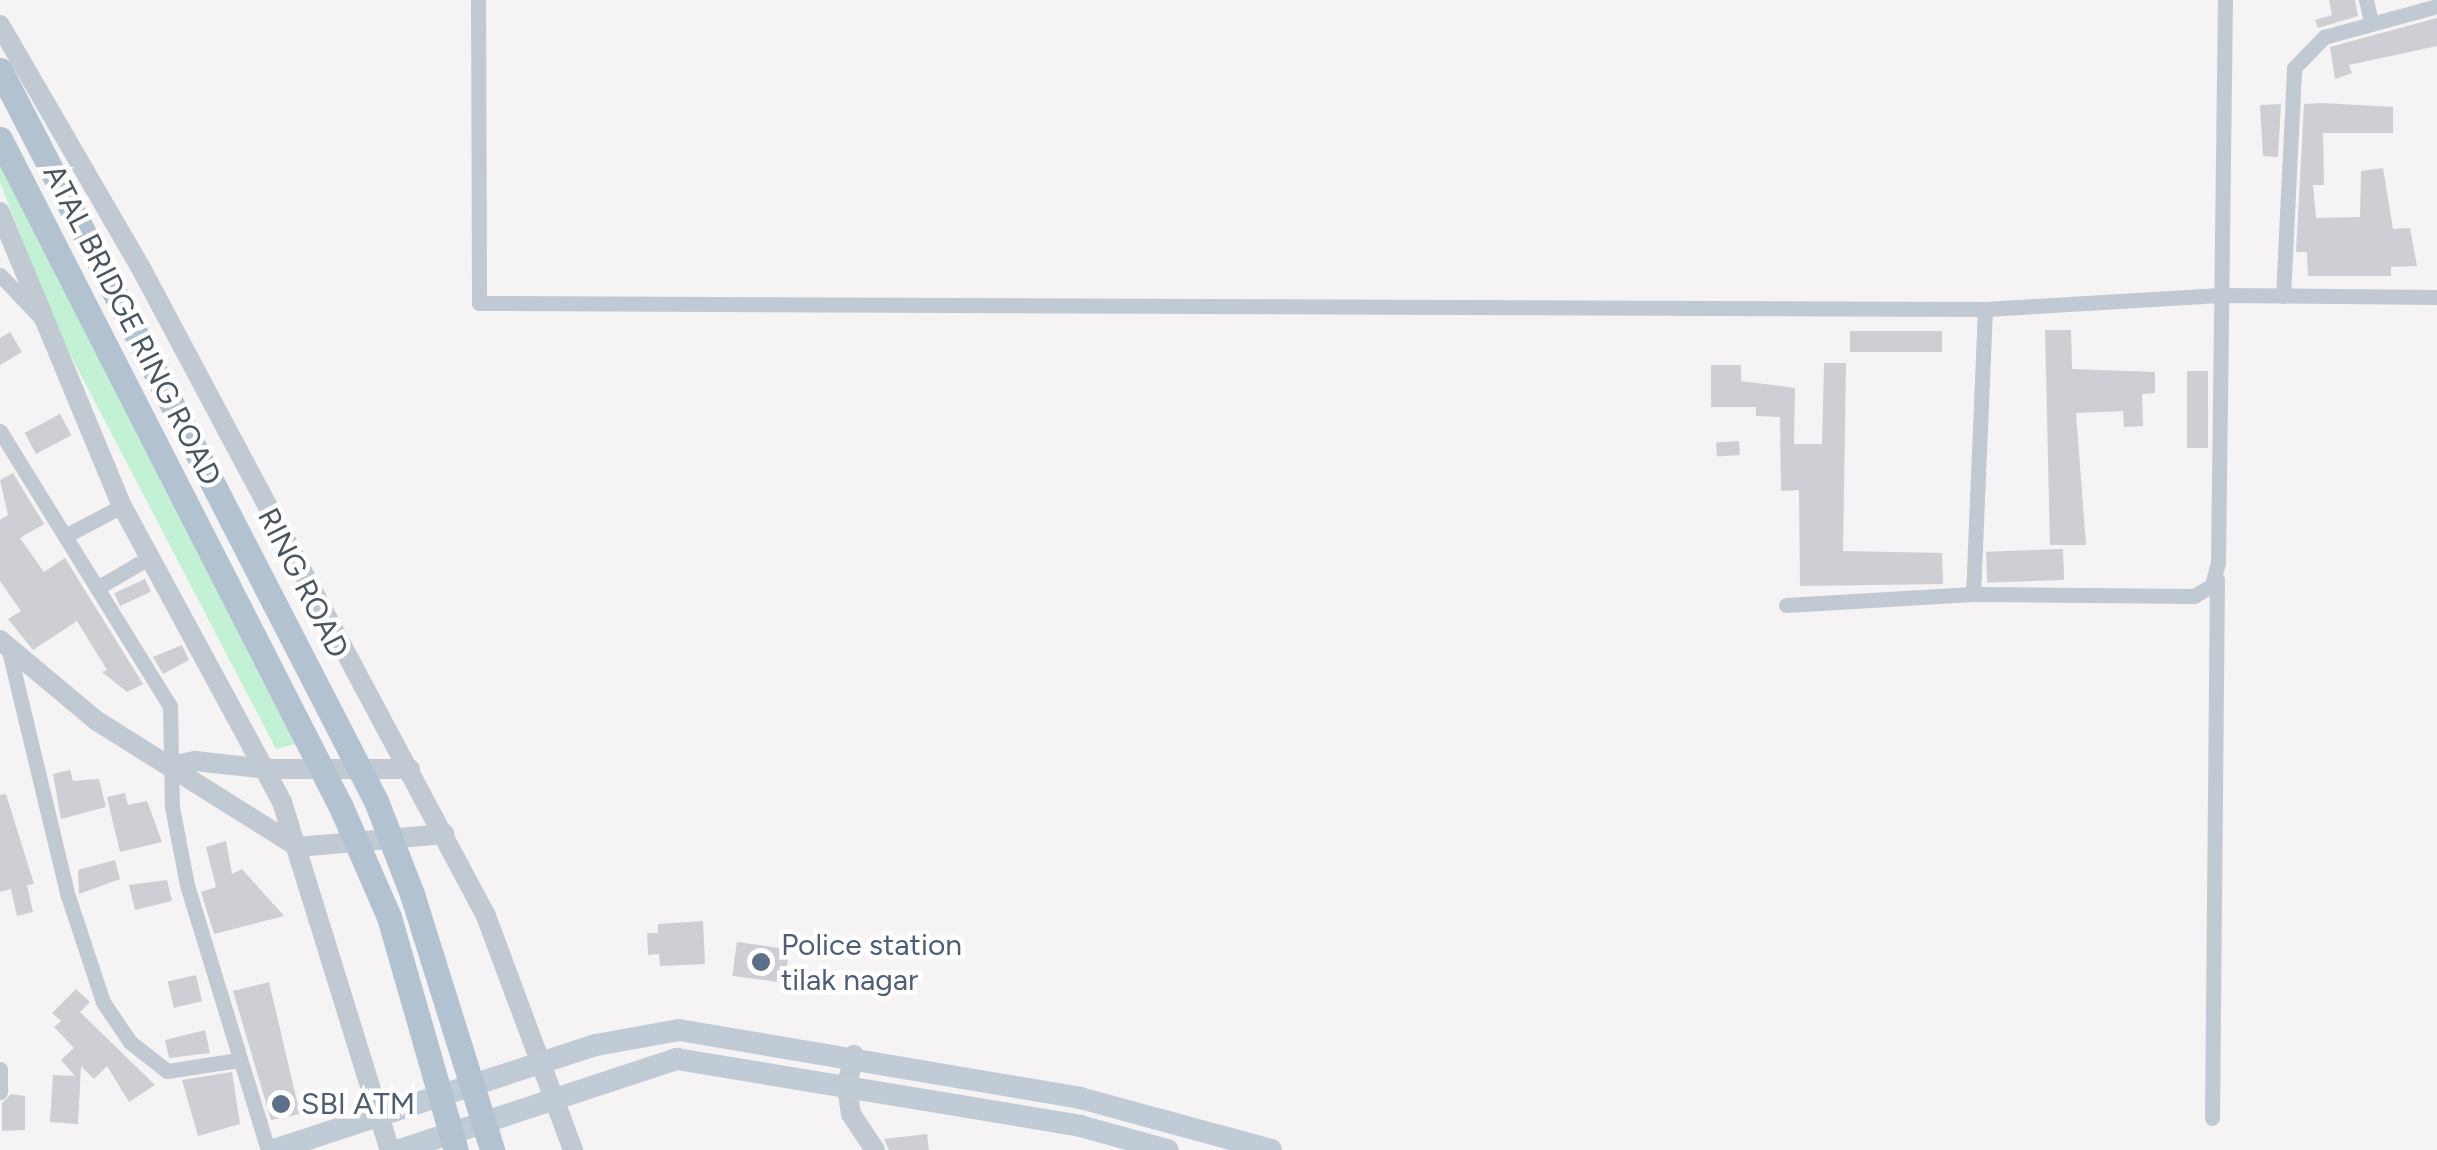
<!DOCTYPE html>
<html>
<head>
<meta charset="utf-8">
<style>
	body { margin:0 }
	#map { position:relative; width:2437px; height:1150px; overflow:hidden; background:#f5f3f3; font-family:Figtree,sans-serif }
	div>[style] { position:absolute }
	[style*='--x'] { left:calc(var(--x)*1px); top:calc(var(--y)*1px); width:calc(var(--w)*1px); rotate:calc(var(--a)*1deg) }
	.green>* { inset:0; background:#c3f1d5 }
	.building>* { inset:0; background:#cdcfd5; transform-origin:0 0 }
	.minor>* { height:15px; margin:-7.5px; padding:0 7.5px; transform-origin:7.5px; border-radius:7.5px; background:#c1cad2 }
	.tertiary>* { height:20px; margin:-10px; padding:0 10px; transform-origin:10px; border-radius:10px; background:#c1cad2 }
	.secondary>* { height:22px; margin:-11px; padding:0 11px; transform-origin:11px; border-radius:11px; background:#c1cbd6 }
	.primary-bridge>* { height:25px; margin:-12.5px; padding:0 12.5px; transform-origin:12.5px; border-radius:12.5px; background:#b3c2d1 }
	.dots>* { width:28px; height:28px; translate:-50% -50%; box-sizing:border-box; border:5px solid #fff; border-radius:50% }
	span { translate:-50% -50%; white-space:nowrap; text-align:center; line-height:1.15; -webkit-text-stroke:9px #fff; paint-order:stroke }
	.street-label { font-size:30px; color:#4a5661 }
	.service-label { font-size:30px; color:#4e5e75 }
	.left { translate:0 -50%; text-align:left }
</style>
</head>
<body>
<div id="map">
	<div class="green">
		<div style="clip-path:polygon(0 162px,314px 739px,276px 749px,57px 329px,0 182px)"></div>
	</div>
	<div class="building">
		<div style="clip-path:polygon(2329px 0,2355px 0,2358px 16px,2318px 28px,2315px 20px,2332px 15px)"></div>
		<div style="clip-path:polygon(2437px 18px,2437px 46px,2349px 65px,2352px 73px,2335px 79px,2330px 47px)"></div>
		<div style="clip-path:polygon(2322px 103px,2393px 107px,2393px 133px,2323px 133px,2324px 185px,2313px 185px,2316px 218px,2360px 217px,2361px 171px,2383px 168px,2393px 229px,2410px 228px,2417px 266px,2391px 267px,2391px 276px,2308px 276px,2307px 252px,2296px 252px,2304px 104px)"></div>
		<div style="clip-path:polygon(2281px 104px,2278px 157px,2263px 156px,2260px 105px)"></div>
		<div style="clip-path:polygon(2045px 330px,2071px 330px,2072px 369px,2155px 372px,2155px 393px,2142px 394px,2143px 426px,2124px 427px,2123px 411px,2076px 413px,2086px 545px,2050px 545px)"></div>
		<div style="left:1942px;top:331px;width:21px;height:92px;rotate:90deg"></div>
		<div style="clip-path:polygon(10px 332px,22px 352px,0 365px,0 338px)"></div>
		<div style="clip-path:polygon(1824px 363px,1846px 363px,1843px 551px,1942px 553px,1943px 584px,1800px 586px,1799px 490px,1781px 491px,1780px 417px,1756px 416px,1756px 407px,1711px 407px,1711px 365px,1741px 365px,1741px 381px,1795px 388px,1794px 444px,1822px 444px)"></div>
		<div style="left:2208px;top:371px;width:77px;height:21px;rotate:90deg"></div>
		<div style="left:60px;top:414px;width:24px;height:40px;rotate:62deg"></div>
		<div style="left:1739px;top:441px;width:14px;height:23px;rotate:86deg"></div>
		<div style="clip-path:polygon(13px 473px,44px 524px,20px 538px,44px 572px,65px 558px,143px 684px,127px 692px,102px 672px,107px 670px,77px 621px,33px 650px,8px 619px,21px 611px,0 581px,0 520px,8px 515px,0 480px)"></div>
		<div style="left:2063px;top:549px;width:31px;height:77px;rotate:88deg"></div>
		<div style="left:145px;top:579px;width:14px;height:34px;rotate:65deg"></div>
		<div style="clip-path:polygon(182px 645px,189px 660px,163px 674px,153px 657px)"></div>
		<div style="clip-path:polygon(70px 770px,73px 781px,99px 779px,106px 807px,61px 819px,53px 774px)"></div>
		<div style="clip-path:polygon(125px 793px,128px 805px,147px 801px,162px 842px,120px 852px,107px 797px)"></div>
		<div style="clip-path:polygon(6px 794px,34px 884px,27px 885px,33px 912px,17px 916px,11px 889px,0 892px,0 795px)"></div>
		<div style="clip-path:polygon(226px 841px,232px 874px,242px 869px,284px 916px,214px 934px,201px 892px,216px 887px,206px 847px)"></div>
		<div style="clip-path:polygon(115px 860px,120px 879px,79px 894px,78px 870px)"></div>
		<div style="clip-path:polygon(167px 880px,172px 901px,135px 910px,129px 885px)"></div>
		<div style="clip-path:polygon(703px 921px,705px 964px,660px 966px,659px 954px,648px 955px,647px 933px,658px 933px,658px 924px)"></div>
		<div style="left:737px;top:942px;width:53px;height:34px;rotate:8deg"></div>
		<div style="left:196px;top:975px;width:27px;height:29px;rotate:77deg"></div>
		<div style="clip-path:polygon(269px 982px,300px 1114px,271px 1120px,233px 991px)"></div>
		<div style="clip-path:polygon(76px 989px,90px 1002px,80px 1012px,155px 1085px,129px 1102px,107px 1066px,94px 1079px,81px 1066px,78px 1124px,50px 1122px,53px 1075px,75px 1076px,61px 1060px,74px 1048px,54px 1027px,61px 1021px,52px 1013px)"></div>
		<div style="clip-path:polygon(205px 1030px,210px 1053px,169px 1058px,165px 1040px)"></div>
		<div style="clip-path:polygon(232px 1072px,240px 1124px,198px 1136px,182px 1080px)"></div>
		<div style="clip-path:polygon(11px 1094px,25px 1096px,25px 1130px,2px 1131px,2px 1103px)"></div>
		<div style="clip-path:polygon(927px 1134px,929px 1150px,889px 1150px,884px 1139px)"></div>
	</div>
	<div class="minor">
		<div style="--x:478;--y:0;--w:303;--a:89.8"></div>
		<div style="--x:479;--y:303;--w:1506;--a:0.23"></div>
		<div style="--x:1985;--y:309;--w:235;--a:-3.4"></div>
		<div style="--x:2220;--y:295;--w:217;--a:0.5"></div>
		<div style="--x:2366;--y:0;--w:23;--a:77"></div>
		<div style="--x:0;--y:275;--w:59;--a:46.4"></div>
		<div style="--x:2283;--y:296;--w:228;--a:-87.2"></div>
		<div style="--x:2294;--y:68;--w:43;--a:-45.9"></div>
		<div style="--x:2324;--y:37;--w:117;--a:-15.3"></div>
		<div style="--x:1985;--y:309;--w:285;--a:92.4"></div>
		<div style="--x:1973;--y:594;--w:221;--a:0.5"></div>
		<div style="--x:2194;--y:596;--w:21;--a:-31"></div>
		<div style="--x:2212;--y:585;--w:23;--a:-75"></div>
		<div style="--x:2218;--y:563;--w:563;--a:-89.29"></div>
		<div style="--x:0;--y:431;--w:323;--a:58.3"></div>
		<div style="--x:170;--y:706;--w:101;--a:88.9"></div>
		<div style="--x:172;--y:807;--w:79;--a:79.1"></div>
		<div style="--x:187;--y:885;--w:277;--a:73"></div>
		<div style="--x:65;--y:536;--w:64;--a:-27.8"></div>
		<div style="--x:97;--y:588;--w:61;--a:-30.3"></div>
		<div style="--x:1786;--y:605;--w:187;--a:-3.4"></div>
		<div style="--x:8;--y:647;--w:256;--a:76.5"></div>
		<div style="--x:68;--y:896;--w:112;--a:71.7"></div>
		<div style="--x:103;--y:1002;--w:48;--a:56"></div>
		<div style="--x:130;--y:1042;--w:47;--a:38.1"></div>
		<div style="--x:167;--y:1071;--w:72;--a:-8.8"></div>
		<div style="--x:0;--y:1069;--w:23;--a:90"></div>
		<div style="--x:2212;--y:1118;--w:539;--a:-89.47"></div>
	</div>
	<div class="tertiary">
		<div style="--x:0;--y:25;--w:285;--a:59.9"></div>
		<div style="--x:143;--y:272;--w:730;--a:61.96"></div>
		<div style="--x:486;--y:916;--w:250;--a:69.6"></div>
		<div style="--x:0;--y:212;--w:318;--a:67.5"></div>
		<div style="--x:122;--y:506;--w:336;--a:61.6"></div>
		<div style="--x:282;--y:802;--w:364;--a:72.8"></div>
		<div style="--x:0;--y:640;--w:126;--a:39.9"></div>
		<div style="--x:97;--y:721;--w:237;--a:32.1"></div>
		<div style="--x:298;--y:847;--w:147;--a:-5.1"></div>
		<div style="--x:171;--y:766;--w:25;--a:-12"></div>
		<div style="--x:195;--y:761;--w:72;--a:6.3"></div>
		<div style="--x:267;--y:769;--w:143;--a:0"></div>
		<div style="--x:854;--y:1055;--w:32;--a:103"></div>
		<div style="--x:847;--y:1086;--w:28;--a:82"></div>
		<div style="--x:851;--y:1114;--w:43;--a:56.3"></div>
	</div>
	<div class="secondary">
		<div style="--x:274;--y:1150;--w:339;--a:-18.1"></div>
		<div style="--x:596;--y:1045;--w:84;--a:-10.2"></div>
		<div style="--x:679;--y:1030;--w:407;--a:9.6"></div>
		<div style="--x:1080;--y:1098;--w:198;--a:15.2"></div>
		<div style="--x:400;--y:1150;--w:292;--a:-18.2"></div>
		<div style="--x:677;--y:1059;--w:409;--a:9.4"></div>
		<div style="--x:1080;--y:1126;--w:91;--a:15.3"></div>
	</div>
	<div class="primary-bridge">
		<div style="--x:0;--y:70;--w:822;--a:62.78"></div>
		<div style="--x:376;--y:801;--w:100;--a:68.8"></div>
		<div style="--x:412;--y:894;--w:268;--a:72.6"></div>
		<div style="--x:0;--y:139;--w:750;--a:62.96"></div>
		<div style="--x:341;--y:807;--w:120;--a:66.4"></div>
		<div style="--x:389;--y:917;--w:242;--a:74"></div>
	</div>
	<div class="dots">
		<div style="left:761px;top:962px;background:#5c6f8a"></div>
		<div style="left:281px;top:1104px;background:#5c6f8a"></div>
	</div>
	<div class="street-label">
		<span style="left:132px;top:325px;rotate:63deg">ATAL BRIDGE RING ROAD</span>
		<span style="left:303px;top:583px;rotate:63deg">RING ROAD</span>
	</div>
	<div class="service-label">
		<span class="left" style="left:781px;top:962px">Police station<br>tilak nagar</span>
		<span class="left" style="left:301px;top:1104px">SBI ATM</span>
	</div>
</div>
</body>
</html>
